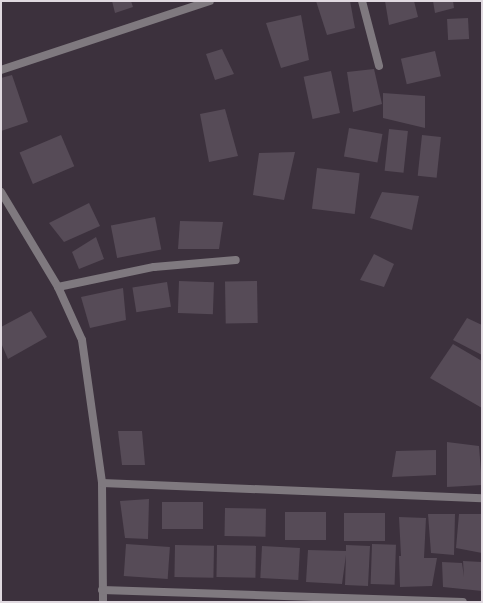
<!DOCTYPE html>
<html>
<head>
<meta charset="utf-8">
<style>
	body { margin:0 }
	#map { position:relative; width:483px; height:603px; overflow:hidden; background:#3c313d; font-family:Literata,serif }
	div>[style] { position:absolute }
	[style*='--x'] { left:calc(var(--x)*1px); top:calc(var(--y)*1px); width:calc(var(--w)*1px); rotate:calc(var(--a)*1deg) }
	.building>* { inset:0; background:#564b57; transform-origin:0 0 }
	.minor>* { height:8px; margin:-4px; padding:0 4px; transform-origin:4px; border-radius:4px; background:#7f797f }
	span { translate:-50% -50%; white-space:nowrap; text-align:center; line-height:1.15; -webkit-text-stroke:3px #201b20; paint-order:stroke }
	.frame { position:absolute; inset:0; border:2px solid #e0d9e0; pointer-events:none }
</style>
</head>
<body>
<div id="map">
	<div class="building">
		<div style="clip-path:polygon(112px 1px,131px 1px,133px 7px,115px 13px)"></div>
		<div style="clip-path:polygon(316px 1px,350px 1px,355px 28px,327px 35px)"></div>
		<div style="clip-path:polygon(385px 1px,414px 1px,418px 17px,389px 25px)"></div>
		<div style="clip-path:polygon(433px 1px,453px 1px,454px 8px,435px 13px)"></div>
		<div style="clip-path:polygon(301px 15px,309px 60px,281px 68px,266px 23px)"></div>
		<div style="left:468px;top:18px;width:21px;height:21px;rotate:87deg"></div>
		<div style="clip-path:polygon(222px 49px,234px 74px,215px 80px,206px 54px)"></div>
		<div style="left:435px;top:51px;width:26px;height:35px;rotate:77deg"></div>
		<div style="clip-path:polygon(374px 69px,382px 104px,353px 112px,347px 72px)"></div>
		<div style="left:331px;top:71px;width:43px;height:28px;rotate:78deg"></div>
		<div style="clip-path:polygon(12px 75px,28px 122px,1px 131px,1px 78px)"></div>
		<div style="clip-path:polygon(383px 93px,425px 96px,425px 128px,383px 118px)"></div>
		<div style="clip-path:polygon(225px 109px,238px 156px,209px 162px,200px 114px)"></div>
		<div style="left:349px;top:128px;width:34px;height:29px;rotate:10deg"></div>
		<div style="left:389px;top:129px;width:19px;height:42px;rotate:6deg"></div>
		<div style="left:61px;top:135px;width:34px;height:45px;rotate:67deg"></div>
		<div style="left:422px;top:135px;width:19px;height:41px;rotate:6deg"></div>
		<div style="clip-path:polygon(295px 152px,284px 200px,253px 195px,259px 153px)"></div>
		<div style="left:317px;top:168px;width:43px;height:41px;rotate:7deg"></div>
		<div style="clip-path:polygon(382px 192px,419px 196px,412px 230px,370px 218px)"></div>
		<div style="clip-path:polygon(89px 203px,100px 226px,64px 242px,49px 223px)"></div>
		<div style="left:155px;top:217px;width:33px;height:45px;rotate:79deg"></div>
		<div style="clip-path:polygon(180px 221px,223px 222px,219px 249px,178px 249px)"></div>
		<div style="clip-path:polygon(96px 237px,104px 259px,79px 269px,72px 252px)"></div>
		<div style="clip-path:polygon(374px 254px,394px 264px,384px 287px,360px 280px)"></div>
		<div style="left:179px;top:281px;width:35px;height:32px;rotate:2deg"></div>
		<div style="left:257px;top:281px;width:42px;height:32px;rotate:89deg"></div>
		<div style="left:167px;top:282px;width:25px;height:35px;rotate:81deg"></div>
		<div style="clip-path:polygon(123px 288px,126px 320px,90px 328px,81px 297px)"></div>
		<div style="clip-path:polygon(31px 311px,47px 337px,8px 359px,1px 343px,1px 327px)"></div>
		<div style="clip-path:polygon(467px 318px,482px 325px,482px 355px,453px 340px)"></div>
		<div style="clip-path:polygon(453px 344px,482px 361px,482px 408px,430px 378px)"></div>
		<div style="clip-path:polygon(118px 431px,142px 431px,145px 465px,122px 465px)"></div>
		<div style="clip-path:polygon(447px 442px,479px 446px,482px 485px,447px 487px)"></div>
		<div style="clip-path:polygon(436px 450px,436px 475px,392px 477px,396px 451px)"></div>
		<div style="clip-path:polygon(149px 499px,148px 539px,125px 538px,120px 501px)"></div>
		<div style="left:162px;top:502px;width:41px;height:27px"></div>
		<div style="left:225px;top:508px;width:41px;height:28px;rotate:1deg"></div>
		<div style="left:285px;top:512px;width:41px;height:28px"></div>
		<div style="left:344px;top:513px;width:41px;height:28px"></div>
		<div style="clip-path:polygon(428px 514px,455px 514px,454px 555px,431px 553px)"></div>
		<div style="clip-path:polygon(459px 514px,482px 514px,482px 553px,456px 548px)"></div>
		<div style="clip-path:polygon(399px 517px,426px 518px,424px 558px,437px 558px,432px 586px,400px 587px,399px 556px,406px 556px,401px 556px)"></div>
		<div style="left:126px;top:544px;width:44px;height:32px;rotate:4deg"></div>
		<div style="left:372px;top:544px;width:24px;height:40px;rotate:2deg"></div>
		<div style="left:175px;top:545px;width:39px;height:32px;rotate:1deg"></div>
		<div style="left:217px;top:545px;width:39px;height:32px;rotate:1deg"></div>
		<div style="clip-path:polygon(346px 545px,370px 546px,368px 586px,345px 585px,346px 555px,342px 584px,306px 582px,308px 550px,346px 551px)"></div>
		<div style="left:262px;top:546px;width:38px;height:32px;rotate:3deg"></div>
		<div style="clip-path:polygon(463px 561px,482px 562px,482px 591px,443px 587px,442px 562px,462px 563px,464px 577px)"></div>
	</div>
	<div class="minor">
		<div style="--x:362;--y:1;--w:67;--a:75.3"></div>
		<div style="--x:1;--y:70;--w:220;--a:-18.3"></div>
		<div style="--x:1;--y:192;--w:111;--a:59"></div>
		<div style="--x:58;--y:287;--w:58;--a:65.6"></div>
		<div style="--x:82;--y:340;--w:144;--a:82"></div>
		<div style="--x:102;--y:483;--w:119;--a:89.5"></div>
		<div style="--x:58;--y:287;--w:98;--a:-11.8"></div>
		<div style="--x:154;--y:267;--w:82;--a:-4.9"></div>
		<div style="--x:102;--y:483;--w:380;--a:2.3"></div>
		<div style="--x:102;--y:590;--w:361;--a:1.9"></div>
	</div>
	<div class="frame"></div>
</div>
</body>
</html>
